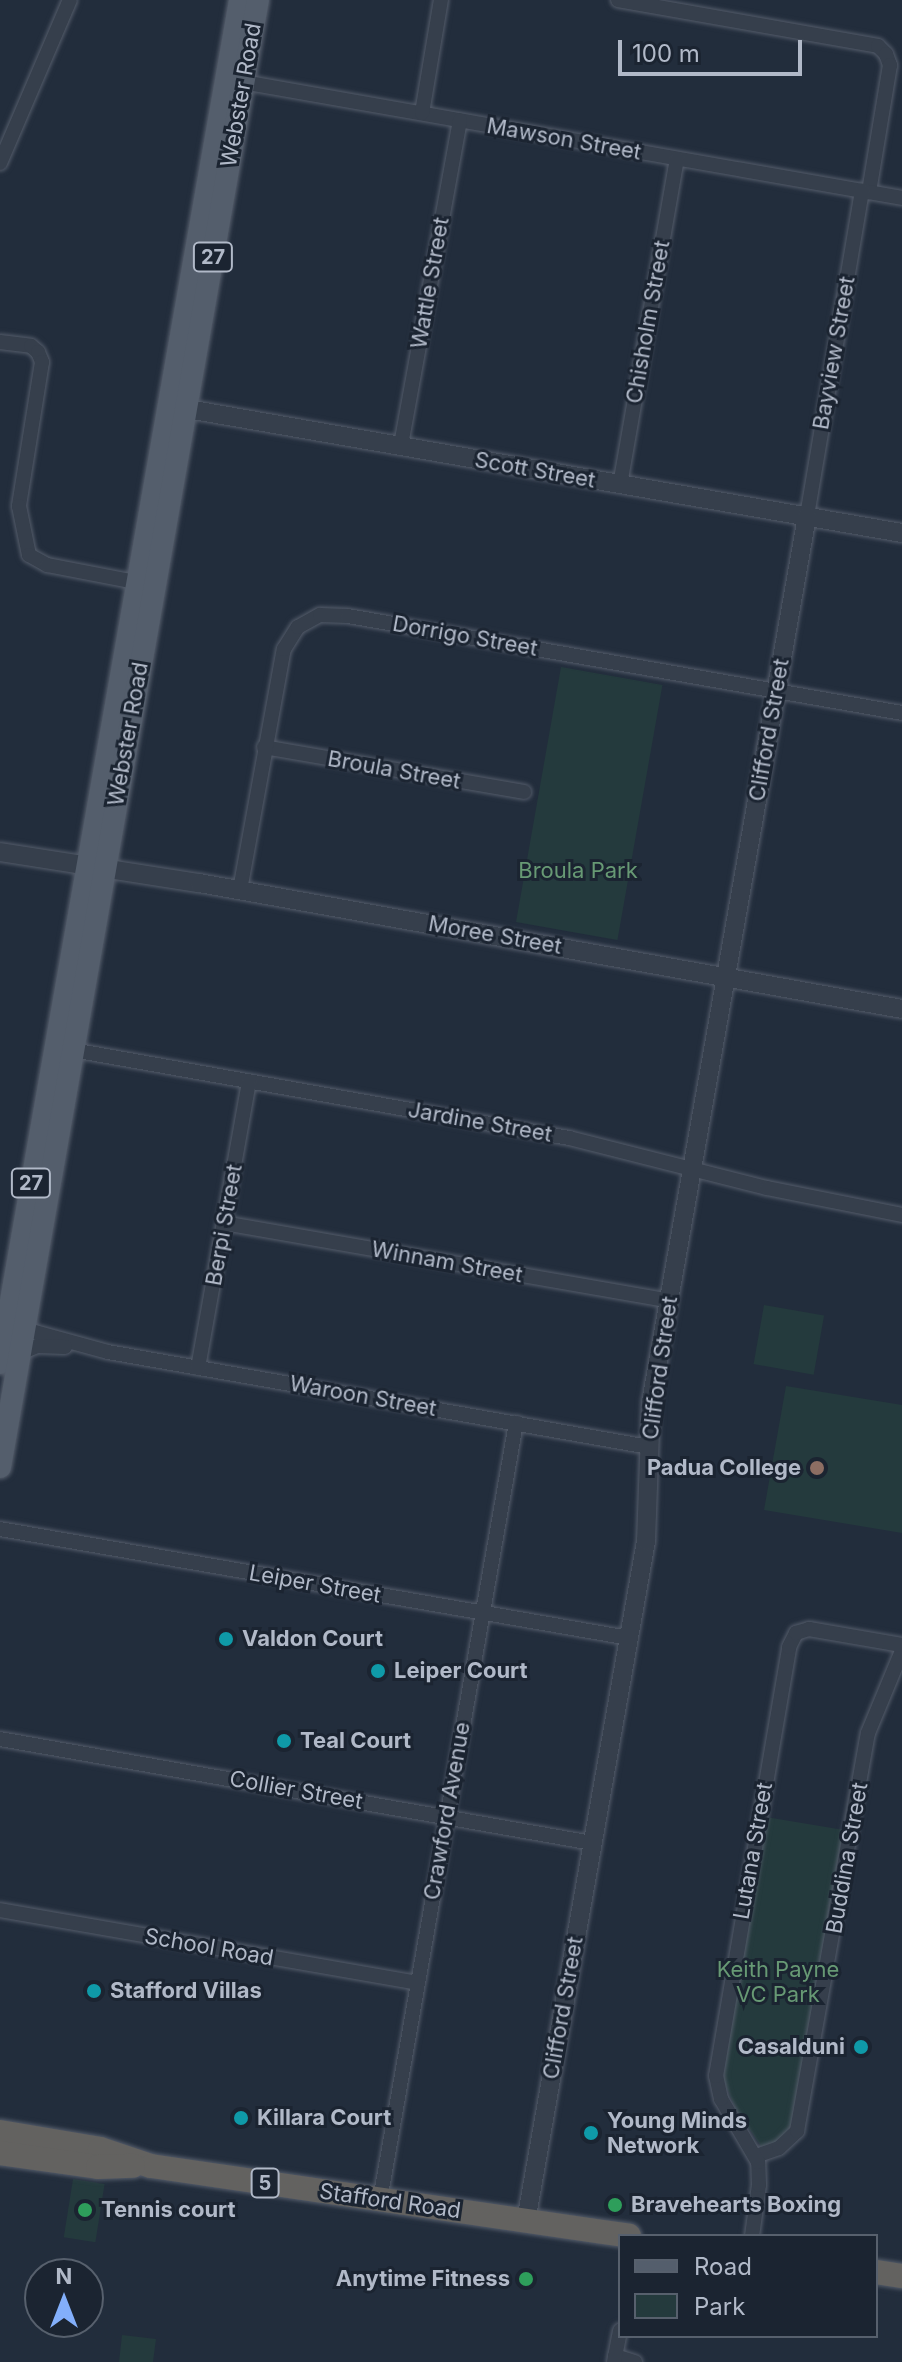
<!DOCTYPE html>
<html>
<head>
<meta charset="utf-8">
<style>
	body { margin:0 }
	#map { position:relative; width:902px; height:2362px; overflow:hidden; background:#222d3c; font-family:Inter,sans-serif }
	div>[style] { position:absolute }
	[style*='--x'] { left:calc(var(--x)*1px); top:calc(var(--y)*1px); width:calc(var(--w)*1px); rotate:calc(var(--a)*1deg) }
	.green>* { inset:0; background:#243a3d; transform-origin:0 0 }
	.roads { filter:drop-shadow(0 0 2px #545c6a) drop-shadow(0 0 2px #545c6a) }
	.minor>* { height:14px; margin:-7px; padding:0 7px; transform-origin:7px; border-radius:7px; background:#363f4c }
	.tertiary>* { height:18px; margin:-9px; padding:0 9px; transform-origin:9px; border-radius:9px; background:#363f4c }
	.primary>* { height:22px; margin:-11px; padding:0 11px; transform-origin:11px; border-radius:11px; background:#545e6c }
	.trunk>* { height:24px; margin:-12px; padding:0 12px; transform-origin:12px; border-radius:12px; background:#636260 }
	.dots>* { width:22px; height:22px; translate:-50% -50%; box-sizing:border-box; border:4px solid #1b2431; border-radius:50% }
	span { translate:-50% -50%; white-space:nowrap; text-align:center; line-height:1.15; -webkit-text-stroke:6px #1b2431; paint-order:stroke }
	.shield-label span { padding:2px 6px; background:#1b2431; border:2px solid; border-radius:6px; -webkit-text-stroke-width:0 }
	.shield-label { font-size:20px; color:#b1b9c8; font-weight:700 }
	.street-label { font-size:22px; color:#b1b9c8 }
	.park-label { font-size:22px; color:#679974 }
	.poi-label { font-size:22px; color:#b1b9c8; font-weight:700 }
	.right { translate:-100% -50%; text-align:right }
	.left { translate:0 -50%; text-align:left }
	.legend { position:absolute; left:618px; top:2234px; width:260px; height:104px; box-sizing:border-box; background:#1b2431; border:2px solid #57606d; margin:0; padding:10px 14px; list-style:none; font-size:24px; color:#b1b9c8 }
	.legend li { display:flex; align-items:center; gap:16px; height:40px }
	.legend b { width:40px; border:2px solid #57606d }
	.north { position:absolute; left:24px; top:2258px; width:80px; height:80px; box-sizing:border-box; background:#1b2431; border:2px solid #57606d; border-radius:50%; rotate:0deg; font-size:22px; font-weight:700; line-height:32px; text-align:center; color:#b1b9c8 }
	.north::after { content:''; display:block; margin:auto; width:28px; height:36px; background:#83affb; clip-path:polygon(50% 0,100% 100%,50% 72%,0 100%) }
	.scale { position:absolute; left:618px; top:40px; width:184px; height:36px; box-sizing:border-box; border:4px solid #b1b9c8; border-top:0; padding-left:10px; font-size:24px; line-height:28px; white-space:nowrap; color:#b1b9c8; -webkit-text-stroke:6px #1b2431; paint-order:stroke }
</style>
</head>
<body>
<div id="map">
	<div class="green">
		<div style="left:561px;top:667px;width:103px;height:259px;rotate:10deg"></div>
		<div style="left:764px;top:1305px;width:61px;height:60px;rotate:10deg"></div>
		<div style="clip-path:polygon(786px 1386px,902px 1405px,902px 1533px,764px 1510px)"></div>
		<div style="clip-path:polygon(766px 1817px,844px 1830px,789px 2135px,763px 2149px,736px 2110px,723px 2079px)"></div>
		<div style="left:73px;top:2179px;width:32px;height:59px;rotate:9deg"></div>
		<div style="clip-path:polygon(122px 2335px,156px 2339px,153px 2362px,119px 2362px)"></div>
	</div>
	<div class="roads">
		<div class="minor">
			<div style="--x:618;--y:0;--w:264;--a:10"></div>
			<div style="--x:878;--y:46;--w:11;--a:45"></div>
			<div style="--x:886;--y:54;--w:12;--a:70"></div>
			<div style="--x:890;--y:65;--w:129;--a:99.4"></div>
			<div style="--x:237;--y:81;--w:675;--a:9.98"></div>
			<div style="--x:422;--y:113;--w:115;--a:-80.5"></div>
			<div style="--x:0;--y:163;--w:177;--a:-66.8"></div>
			<div style="--x:0;--y:342;--w:31;--a:7"></div>
			<div style="--x:31;--y:346;--w:9;--a:41"></div>
			<div style="--x:38;--y:352;--w:11;--a:68"></div>
			<div style="--x:42;--y:362;--w:146;--a:99.1"></div>
			<div style="--x:19;--y:506;--w:50;--a:78.5"></div>
			<div style="--x:29;--y:555;--w:21;--a:29"></div>
			<div style="--x:47;--y:565;--w:101;--a:10.9"></div>
			<div style="--x:401;--y:445;--w:330;--a:-79.7"></div>
			<div style="--x:620;--y:485;--w:331;--a:-80.1"></div>
			<div style="--x:807;--y:516;--w:330;--a:-80.4"></div>
			<div style="--x:264;--y:747;--w:264;--a:9.8"></div>
			<div style="--x:240;--y:890;--w:245;--a:-79.7"></div>
			<div style="--x:284;--y:649;--w:26;--a:-58"></div>
			<div style="--x:298;--y:627;--w:25;--a:-29"></div>
			<div style="--x:320;--y:615;--w:28;--a:2"></div>
			<div style="--x:348;--y:616;--w:562;--a:9.93"></div>
			<div style="--x:67;--y:1049;--w:510;--a:10.05"></div>
			<div style="--x:569;--y:1138;--w:204;--a:14.2"></div>
			<div style="--x:767;--y:1188;--w:138;--a:11.3"></div>
			<div style="--x:224;--y:1223;--w:452;--a:9.9"></div>
			<div style="--x:24;--y:1329;--w:87;--a:15.3"></div>
			<div style="--x:108;--y:1352;--w:549;--a:9.96"></div>
			<div style="--x:20;--y:1353;--w:18;--a:-22"></div>
			<div style="--x:37;--y:1346;--w:28;--a:2"></div>
			<div style="--x:198;--y:1368;--w:291;--a:-79.9"></div>
			<div style="--x:0;--y:1529;--w:638;--a:9.83"></div>
			<div style="--x:0;--y:1739;--w:601;--a:9.96"></div>
			<div style="--x:0;--y:1910;--w:424;--a:9.9"></div>
			<div style="--x:756;--y:2156;--w:24;--a:-19"></div>
			<div style="--x:779;--y:2148;--w:25;--a:-43"></div>
			<div style="--x:797;--y:2131;--w:404;--a:-79.9"></div>
			<div style="--x:868;--y:1733;--w:89;--a:-67.5"></div>
			<div style="--x:380;--y:2200;--w:789;--a:-80.07"></div>
			<div style="--x:752;--y:2236;--w:51;--a:-82.2"></div>
			<div style="--x:759;--y:2185;--w:23;--a:-92"></div>
			<div style="--x:758;--y:2162;--w:73;--a:-120.4"></div>
			<div style="--x:721;--y:2099;--w:24;--a:-102"></div>
			<div style="--x:716;--y:2076;--w:435;--a:-80.3"></div>
			<div style="--x:789;--y:1647;--w:16;--a:-63"></div>
			<div style="--x:796;--y:1633;--w:14;--a:-17"></div>
			<div style="--x:809;--y:1629;--w:94;--a:9.8"></div>
			<div style="--x:615;--y:2356;--w:21;--a:17"></div>
			<div style="--x:614;--y:2362;--w:32;--a:-79"></div>
		</div>
		<div class="tertiary">
			<div style="--x:176;--y:407;--w:737;--a:9.85"></div>
			<div style="--x:0;--y:852;--w:201;--a:8.9"></div>
			<div style="--x:199;--y:883;--w:714;--a:10.16"></div>
			<div style="--x:526;--y:2221;--w:691;--a:-79.99"></div>
			<div style="--x:646;--y:1541;--w:139;--a:-87.9"></div>
			<div style="--x:651;--y:1402;--w:900;--a:-80.01"></div>
		</div>
		<div class="primary">
			<div style="--x:0;--y:1363;--w:1384;--a:-80.01"></div>
			<div style="--x:0;--y:1467;--w:1490;--a:-80.03"></div>
		</div>
		<div class="trunk">
			<div style="--x:0;--y:2132;--w:101;--a:9.6"></div>
			<div style="--x:100;--y:2149;--w:54;--a:18.4"></div>
			<div style="--x:151;--y:2166;--w:483;--a:8.3"></div>
			<div style="--x:0;--y:2153;--w:99;--a:8.1"></div>
			<div style="--x:98;--y:2167;--w:35;--a:-2"></div>
			<div style="--x:876;--y:2272;--w:26;--a:9"></div>
		</div>
	</div>
	<div class="dots">
		<div style="left:817px;top:1468px;background:#8d6e63"></div>
		<div style="left:226px;top:1639px;background:#0f9aa8"></div>
		<div style="left:378px;top:1671px;background:#0f9aa8"></div>
		<div style="left:284px;top:1741px;background:#0f9aa8"></div>
		<div style="left:94px;top:1991px;background:#0f9aa8"></div>
		<div style="left:861px;top:2047px;background:#0f9aa8"></div>
		<div style="left:241px;top:2118px;background:#0f9aa8"></div>
		<div style="left:591px;top:2133px;background:#0f9aa8"></div>
		<div style="left:615px;top:2205px;background:#2e9e5b"></div>
		<div style="left:85px;top:2210px;background:#2e9e5b"></div>
		<div style="left:526px;top:2279px;background:#2e9e5b"></div>
	</div>
	<div class="shield-label">
		<span style="left:213px;top:257px">27</span>
		<span style="left:31px;top:1183px">27</span>
		<span style="left:265px;top:2183px">5</span>
	</div>
	<div class="street-label">
		<span style="left:241px;top:95px;rotate:-80deg">Webster Road</span>
		<span style="left:564px;top:139px;rotate:10deg">Mawson Street</span>
		<span style="left:430px;top:283px;rotate:-80deg">Wattle Street</span>
		<span style="left:648px;top:322px;rotate:-80deg">Chisholm Street</span>
		<span style="left:834px;top:353px;rotate:-80deg">Bayview Street</span>
		<span style="left:535px;top:470px;rotate:10deg">Scott Street</span>
		<span style="left:465px;top:636px;rotate:10deg">Dorrigo Street</span>
		<span style="left:769px;top:730px;rotate:-80deg">Clifford Street</span>
		<span style="left:128px;top:734px;rotate:-80deg">Webster Road</span>
		<span style="left:394px;top:770px;rotate:10deg">Broula Street</span>
		<span style="left:495px;top:935px;rotate:10deg">Moree Street</span>
		<span style="left:480px;top:1122px;rotate:10deg">Jardine Street</span>
		<span style="left:224px;top:1225px;rotate:-80deg">Berpi Street</span>
		<span style="left:447px;top:1262px;rotate:10deg">Winnam Street</span>
		<span style="left:660px;top:1368px;rotate:-82deg">Clifford Street</span>
		<span style="left:363px;top:1396px;rotate:10deg">Waroon Street</span>
		<span style="left:315px;top:1584px;rotate:10deg">Leiper Street</span>
		<span style="left:296px;top:1790px;rotate:10deg">Collier Street</span>
		<span style="left:447px;top:1811px;rotate:-80deg">Crawford Avenue</span>
		<span style="left:753px;top:1851px;rotate:-80deg">Lutana Street</span>
		<span style="left:847px;top:1858px;rotate:-80deg">Buddina Street</span>
		<span style="left:209px;top:1947px;rotate:10deg">School Road</span>
		<span style="left:563px;top:2008px;rotate:-80deg">Clifford Street</span>
		<span style="left:390px;top:2201px;rotate:8deg">Stafford Road</span>
	</div>
	<div class="park-label">
		<span style="left:578px;top:871px">Broula Park</span>
		<span style="left:778px;top:1982px">Keith Payne<br>VC Park</span>
	</div>
	<div class="poi-label">
		<span class="right" style="left:801px;top:1468px">Padua College</span>
		<span class="left" style="left:242px;top:1639px">Valdon Court</span>
		<span class="left" style="left:394px;top:1671px">Leiper Court</span>
		<span class="left" style="left:300px;top:1741px">Teal Court</span>
		<span class="left" style="left:110px;top:1991px">Stafford Villas</span>
		<span class="right" style="left:845px;top:2047px">Casalduni</span>
		<span class="left" style="left:257px;top:2118px">Killara Court</span>
		<span class="left" style="left:607px;top:2133px">Young Minds<br>Network</span>
		<span class="left" style="left:631px;top:2205px">Bravehearts Boxing</span>
		<span class="left" style="left:101px;top:2210px">Tennis court</span>
		<span class="right" style="left:510px;top:2279px">Anytime Fitness</span>
	</div>
	<ul class="legend">
	<li><b style="height:10px;background:#545e6c"></b>Road</li>
	<li><b style="height:22px;background:#243a3d"></b>Park</li>
	</ul>
	<div class="north">N</div>
	<div class="scale">100 m</div>
</div>
</body>
</html>
